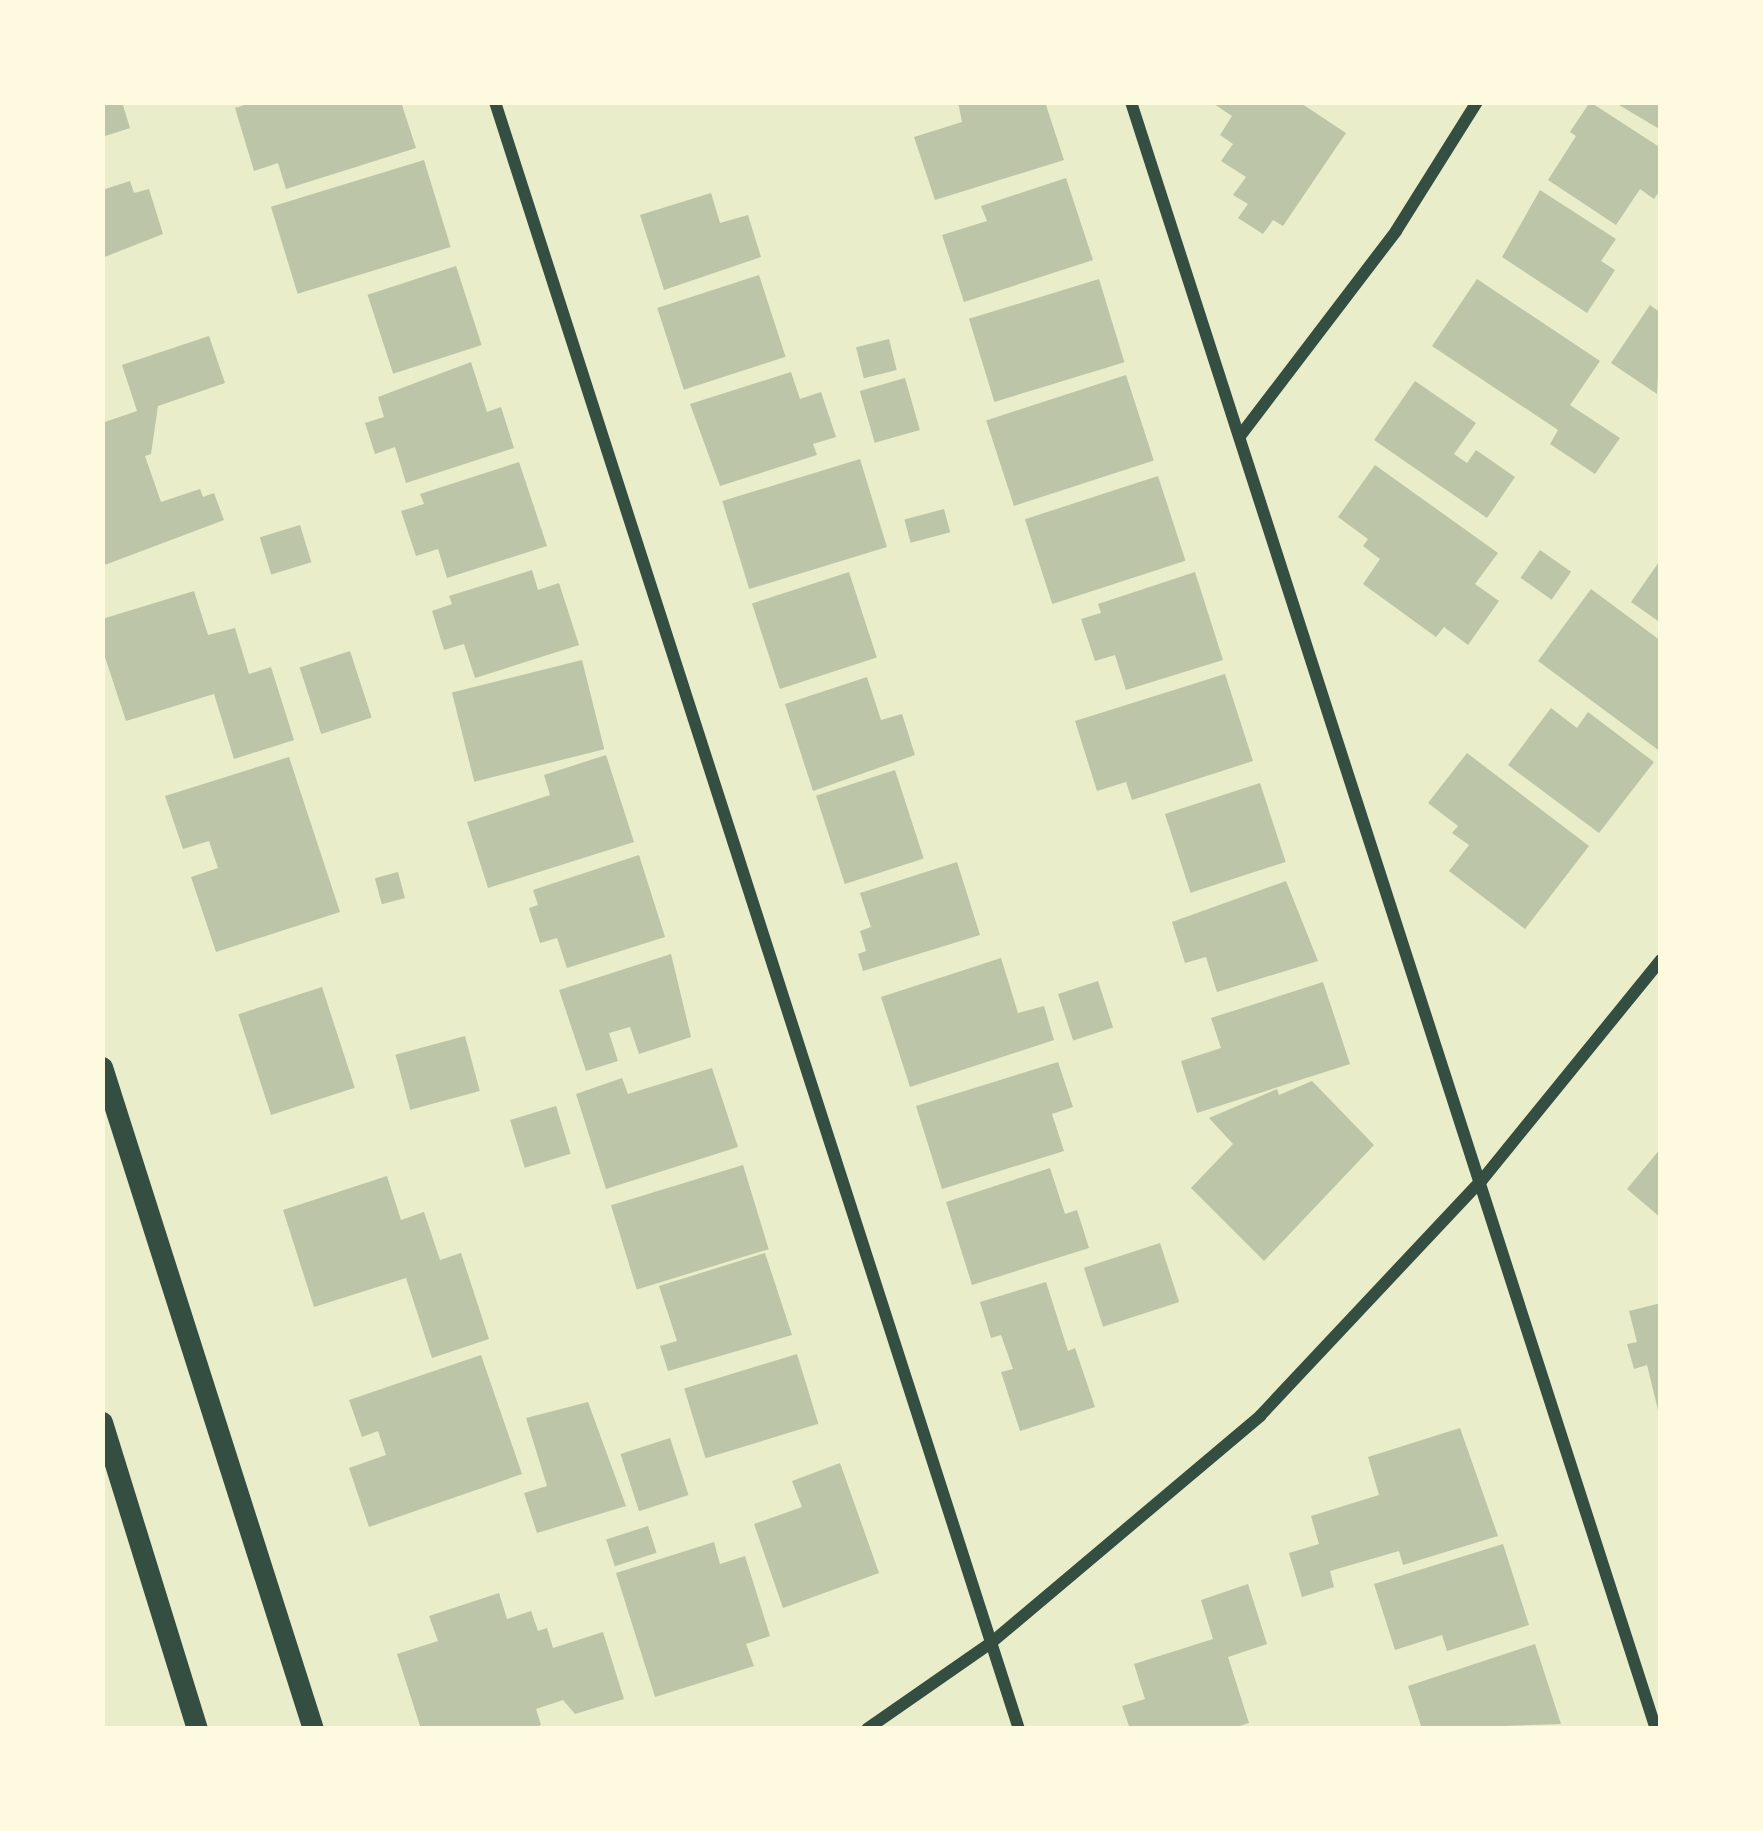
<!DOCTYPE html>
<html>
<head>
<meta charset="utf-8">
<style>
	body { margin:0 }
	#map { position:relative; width:1763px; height:1831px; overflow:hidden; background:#e9edc9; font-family:Arial,sans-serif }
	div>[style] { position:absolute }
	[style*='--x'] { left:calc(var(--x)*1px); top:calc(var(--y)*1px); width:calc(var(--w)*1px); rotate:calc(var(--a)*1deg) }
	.building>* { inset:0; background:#bcc5a7; transform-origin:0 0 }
	.minor>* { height:12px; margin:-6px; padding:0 6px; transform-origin:6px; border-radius:6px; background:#344e41 }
	.tertiary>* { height:21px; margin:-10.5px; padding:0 10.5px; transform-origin:10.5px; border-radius:10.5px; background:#344e41 }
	span { translate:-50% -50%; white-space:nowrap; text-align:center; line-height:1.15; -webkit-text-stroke:9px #fefae0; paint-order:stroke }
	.frame { position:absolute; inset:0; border:105px solid #fefae0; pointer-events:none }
</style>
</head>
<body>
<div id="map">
	<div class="building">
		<div style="clip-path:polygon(102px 102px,122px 102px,130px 128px,102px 137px)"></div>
		<div style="clip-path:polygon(254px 102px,401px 102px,416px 148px,286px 189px,278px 163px,254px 171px,235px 108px)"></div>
		<div style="clip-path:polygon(1045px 102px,1064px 160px,935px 200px,914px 137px,962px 122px,958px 102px)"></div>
		<div style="clip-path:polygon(1211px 102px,1299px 102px,1346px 133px,1283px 226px,1273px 220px,1263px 234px,1238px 218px,1248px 204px,1233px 195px,1246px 177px,1221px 161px,1233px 144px,1220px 135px,1232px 116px)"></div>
		<div style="clip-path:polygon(1590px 102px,1661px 148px,1661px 189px,1654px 199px,1640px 189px,1616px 225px,1548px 180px,1576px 136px,1570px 132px)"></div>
		<div style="clip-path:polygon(1614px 102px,1661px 102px,1661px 130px)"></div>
		<div style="left:424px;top:160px;width:91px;height:160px;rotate:73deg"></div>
		<div style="clip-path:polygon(1066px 178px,1093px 260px,964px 302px,942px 235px,987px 221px,981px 206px)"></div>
		<div style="clip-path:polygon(130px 181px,134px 193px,149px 189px,163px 234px,102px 258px,102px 190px)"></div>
		<div style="clip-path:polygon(1540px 190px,1616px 239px,1601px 261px,1615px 270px,1587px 313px,1502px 257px)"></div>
		<div style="clip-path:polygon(711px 193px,720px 223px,748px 215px,761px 257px,664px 290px,640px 215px)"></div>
		<div style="left:456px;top:266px;width:83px;height:93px;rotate:72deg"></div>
		<div style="left:759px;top:275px;width:86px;height:107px;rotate:72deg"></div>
		<div style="left:1099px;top:279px;width:87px;height:136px;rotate:73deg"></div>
		<div style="clip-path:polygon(1477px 279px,1600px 361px,1570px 405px,1620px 438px,1595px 474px,1550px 444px,1558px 430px,1432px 346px)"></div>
		<div style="clip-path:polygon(1650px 305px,1661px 313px,1657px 394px,1611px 363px)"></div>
		<div style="clip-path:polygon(209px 336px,225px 383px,158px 406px,151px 454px,145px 456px,161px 502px,200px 489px,203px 497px,214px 493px,224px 520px,102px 566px,102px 423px,137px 411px,122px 365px)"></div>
		<div style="left:889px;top:339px;width:32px;height:34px;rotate:76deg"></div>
		<div style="clip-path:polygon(471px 362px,487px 412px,501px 407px,514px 448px,406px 483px,395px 447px,375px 454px,365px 423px,384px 417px,378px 397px)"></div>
		<div style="clip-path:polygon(791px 372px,800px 399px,821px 392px,836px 437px,813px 444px,817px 455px,720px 486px,690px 404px)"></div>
		<div style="left:1126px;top:375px;width:90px;height:147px;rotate:72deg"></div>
		<div style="left:905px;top:378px;width:54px;height:47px;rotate:74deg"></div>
		<div style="clip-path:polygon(1415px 381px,1476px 423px,1454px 454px,1467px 463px,1476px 450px,1515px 477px,1487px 518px,1374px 440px)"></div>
		<div style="left:860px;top:459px;width:92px;height:144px;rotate:73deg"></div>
		<div style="clip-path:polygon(519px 462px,547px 546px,447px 578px,438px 549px,416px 556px,401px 511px,424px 504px,420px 494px)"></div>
		<div style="clip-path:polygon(1375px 465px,1498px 553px,1475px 584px,1499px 601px,1468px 645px,1444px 627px,1436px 637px,1363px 584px,1380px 559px,1363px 546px,1368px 539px,1338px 517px)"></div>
		<div style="left:1158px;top:476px;width:89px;height:140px;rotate:72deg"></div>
		<div style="left:944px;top:509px;width:24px;height:41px;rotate:75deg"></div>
		<div style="left:300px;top:525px;width:39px;height:42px;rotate:73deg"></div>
		<div style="left:1540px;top:550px;width:38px;height:34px;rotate:35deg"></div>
		<div style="clip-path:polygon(1661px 559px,1661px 623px,1631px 602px)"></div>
		<div style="clip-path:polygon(532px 570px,538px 590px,559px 583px,579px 645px,475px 678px,464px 644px,444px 650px,432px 611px,452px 604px,449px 596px)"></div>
		<div style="left:849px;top:572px;width:90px;height:102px;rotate:72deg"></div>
		<div style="clip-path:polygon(1195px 572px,1223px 660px,1126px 690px,1115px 655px,1095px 661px,1081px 619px,1101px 613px,1098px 604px)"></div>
		<div style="clip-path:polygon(1591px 589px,1661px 641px,1661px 752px,1538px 661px)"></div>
		<div style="clip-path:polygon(194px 591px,208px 635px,235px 628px,249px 674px,271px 667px,294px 740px,234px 759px,214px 694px,126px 721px,102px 648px,102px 619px)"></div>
		<div style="left:350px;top:651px;width:70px;height:53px;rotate:72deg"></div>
		<div style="left:582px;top:660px;width:92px;height:134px;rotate:76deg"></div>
		<div style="clip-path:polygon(1225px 674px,1253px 761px,1132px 800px,1126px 782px,1097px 791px,1075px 721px)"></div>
		<div style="clip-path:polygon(867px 677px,881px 720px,902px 714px,915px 755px,813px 791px,785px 704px)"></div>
		<div style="clip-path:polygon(1551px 708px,1577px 728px,1588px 712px,1654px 762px,1599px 833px,1508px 765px)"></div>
		<div style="clip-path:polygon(1467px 753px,1589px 846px,1525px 929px,1449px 871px,1469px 845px,1452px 833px,1458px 826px,1428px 803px)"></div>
		<div style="clip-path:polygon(606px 755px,634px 842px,488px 888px,467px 822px,550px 795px,544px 775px)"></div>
		<div style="clip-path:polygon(289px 757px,340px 912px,216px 952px,191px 877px,218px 868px,209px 841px,183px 849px,165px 796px)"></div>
		<div style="left:895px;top:770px;width:93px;height:83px;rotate:72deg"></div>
		<div style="left:1260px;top:783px;width:83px;height:100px;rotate:72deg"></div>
		<div style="clip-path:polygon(639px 855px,665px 937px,567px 968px,557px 938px,540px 943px,529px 908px,538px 905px,533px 890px)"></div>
		<div style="clip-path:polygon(957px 862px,980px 935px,863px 971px,858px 954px,866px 951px,860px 931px,871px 927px,860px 893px)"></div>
		<div style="left:398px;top:872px;width:27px;height:24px;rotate:75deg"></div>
		<div style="clip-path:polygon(1286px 881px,1318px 961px,1217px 992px,1206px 957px,1185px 963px,1172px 922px)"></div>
		<div style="clip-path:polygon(671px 954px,691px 1037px,639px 1054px,630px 1027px,609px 1033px,618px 1061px,586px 1071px,559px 990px)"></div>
		<div style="clip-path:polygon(1001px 958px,1018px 1013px,1044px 1006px,1054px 1040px,910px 1087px,881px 997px)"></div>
		<div style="left:1098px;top:981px;width:49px;height:42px;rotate:72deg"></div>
		<div style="clip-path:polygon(1323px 982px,1350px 1064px,1197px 1113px,1181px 1061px,1221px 1048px,1211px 1018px)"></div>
		<div style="left:322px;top:987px;width:106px;height:88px;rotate:72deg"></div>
		<div style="left:465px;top:1036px;width:57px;height:72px;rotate:75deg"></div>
		<div style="clip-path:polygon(1058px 1062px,1073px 1107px,1052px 1114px,1064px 1151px,942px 1189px,916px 1106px)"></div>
		<div style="clip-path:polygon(712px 1068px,738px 1147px,606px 1189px,576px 1094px,622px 1078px,628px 1094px)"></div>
		<div style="clip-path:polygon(1312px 1081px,1374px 1145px,1264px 1261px,1191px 1188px,1233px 1144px,1209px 1118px,1277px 1089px,1279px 1095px)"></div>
		<div style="left:556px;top:1106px;width:50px;height:48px;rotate:73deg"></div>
		<div style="clip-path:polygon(1661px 1148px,1661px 1218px,1627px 1189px)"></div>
		<div style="left:743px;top:1165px;width:88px;height:138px;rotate:73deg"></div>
		<div style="clip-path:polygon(1050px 1168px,1065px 1214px,1077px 1210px,1089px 1248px,972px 1285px,946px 1202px)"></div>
		<div style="clip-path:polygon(387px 1176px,401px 1220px,424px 1212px,440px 1260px,461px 1253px,489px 1339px,432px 1358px,406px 1278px,314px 1307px,283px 1210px)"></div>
		<div style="left:1160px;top:1243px;width:62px;height:80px;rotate:72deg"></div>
		<div style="clip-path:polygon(765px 1253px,792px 1335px,668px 1371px,660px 1346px,677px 1341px,659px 1286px)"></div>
		<div style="clip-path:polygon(1046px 1282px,1068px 1351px,1075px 1348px,1095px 1407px,1020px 1431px,1001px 1372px,1013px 1369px,1001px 1335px,991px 1338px,980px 1302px)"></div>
		<div style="clip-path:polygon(1661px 1303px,1661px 1414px,1659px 1414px,1647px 1365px,1634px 1369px,1627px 1344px,1637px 1342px,1629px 1311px)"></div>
		<div style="left:797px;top:1354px;width:73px;height:118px;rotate:73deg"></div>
		<div style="clip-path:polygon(481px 1355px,522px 1474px,369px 1527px,349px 1468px,386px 1455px,378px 1431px,362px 1437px,349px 1400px)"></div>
		<div style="clip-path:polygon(588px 1402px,626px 1506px,537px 1533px,524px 1493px,547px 1486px,526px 1418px)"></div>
		<div style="clip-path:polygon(1460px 1428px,1498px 1536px,1403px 1565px,1399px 1551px,1330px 1571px,1334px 1587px,1302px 1597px,1289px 1553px,1319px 1544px,1311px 1516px,1379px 1495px,1368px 1457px)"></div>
		<div style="left:670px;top:1438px;width:60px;height:52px;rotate:72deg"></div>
		<div style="clip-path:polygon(840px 1463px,879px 1573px,783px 1608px,754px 1524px,802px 1507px,792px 1481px)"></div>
		<div style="left:648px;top:1526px;width:28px;height:44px;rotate:72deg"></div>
		<div style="clip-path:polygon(714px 1542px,720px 1564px,745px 1556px,770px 1636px,746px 1644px,754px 1666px,655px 1697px,616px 1573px)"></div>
		<div style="clip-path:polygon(1503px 1544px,1529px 1625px,1447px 1651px,1442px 1635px,1395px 1650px,1374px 1584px)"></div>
		<div style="clip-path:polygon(1248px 1584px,1267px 1644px,1228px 1657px,1249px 1723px,1230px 1729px,1130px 1729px,1122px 1706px,1145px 1699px,1134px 1664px,1213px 1639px,1201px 1600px)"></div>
		<div style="clip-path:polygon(499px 1593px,507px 1619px,531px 1611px,538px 1631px,547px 1628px,553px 1648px,603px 1632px,624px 1699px,575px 1714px,563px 1700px,536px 1709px,541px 1725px,529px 1729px,421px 1729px,397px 1654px,438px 1641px,429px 1616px)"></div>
		<div style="clip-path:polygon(1535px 1644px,1561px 1724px,1422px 1729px,1408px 1686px)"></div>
	</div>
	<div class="minor">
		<div style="--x:495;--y:102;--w:1709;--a:72.15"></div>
		<div style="--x:1131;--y:102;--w:1710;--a:72.12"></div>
		<div style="--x:1240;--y:436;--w:258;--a:-52.7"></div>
		<div style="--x:1396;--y:231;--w:152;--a:-57.9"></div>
		<div style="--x:867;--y:1729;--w:152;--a:-34.8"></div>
		<div style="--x:992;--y:1642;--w:351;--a:-40.1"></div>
		<div style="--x:1260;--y:1416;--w:324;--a:-46.8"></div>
		<div style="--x:1482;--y:1180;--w:284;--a:-50.9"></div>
	</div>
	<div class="tertiary">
		<div style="--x:102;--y:1067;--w:695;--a:72.32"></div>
		<div style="--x:102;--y:1422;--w:321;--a:72.8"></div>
	</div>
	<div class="frame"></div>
</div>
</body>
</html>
